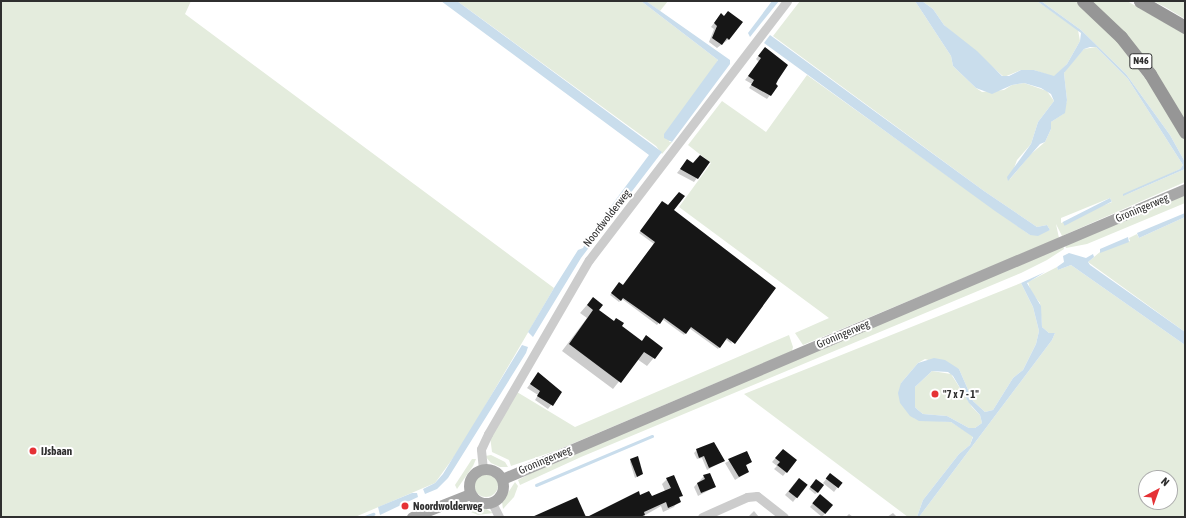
<!DOCTYPE html>
<html>
<head>
<meta charset="utf-8">
<style>
	body { margin:0 }
	#map { position:relative; width:1186px; height:518px; overflow:hidden; background:#fff; font-family:"Asap Condensed",sans-serif }
	div>[style] { position:absolute }
	[style*='--x'] { left:calc(var(--x)*1px); top:calc(var(--y)*1px); width:calc(var(--w)*1px); rotate:calc(var(--a)*1deg) }
	.green>* { inset:0; background:#e4ecdd }
	.round { border-radius:50% }
	.water>* { inset:0; background:#c9ddec; transform-origin:0 0 }
	.shadow>* { inset:0; background:#0003 }
	.stream>* { height:3px; margin:-1.5px; padding:0 1.5px; transform-origin:1.5px; border-radius:1.5px; background:#c9ddec }
	.building>* { inset:0; background:#161616; transform-origin:0 0 }
	.minor>* { height:9px; margin:-4.5px; padding:0 4.5px; transform-origin:4.5px; border-radius:4.5px; background:#ccc }
	.major>* { height:11px; margin:-5.5px; padding:0 5.5px; transform-origin:5.5px; border-radius:5.5px; background:#a7a7a7 }
	.major>.ring { margin:-5.5px; padding:0; box-sizing:content-box; background:none; border:11px solid #a7a7a7; border-radius:50% }
	.highway>* { height:13px; margin:-6.5px; padding:0 6.5px; transform-origin:6.5px; border-radius:6.5px; background:#969696 }
	.dots>* { width:11px; height:11px; translate:-50% -50%; box-sizing:border-box; border:2px solid #fff; border-radius:50% }
	span { translate:-50% -50%; white-space:nowrap; text-align:center; line-height:1.15; -webkit-text-stroke:4px #fff; paint-order:stroke }
	.shield-label span { padding:1px 3px; background:#fff; border:1px solid; border-radius:3px; -webkit-text-stroke-width:0 }
	.shield-label { font-size:10px; color:#2f2f2f; font-weight:700 }
	.street-label { font-size:11px; color:#2f2f2f }
	.poi-label { font-size:11px; color:#2f2f2f; font-weight:700 }
	.left { translate:0 -50%; text-align:left }
	.frame { position:absolute; inset:0; border:2px solid #2f2f2f; pointer-events:none }
	.north { position:absolute; left:1138px; top:470px; width:40px; height:40px; box-sizing:border-box; background:#fff; border:1px solid #acacac; border-radius:50%; rotate:41deg; font-size:11px; font-weight:700; line-height:16px; text-align:center; color:#2f2f2f }
	.north::after { content:''; display:block; margin:auto; width:14px; height:18px; background:#e53236; clip-path:polygon(50% 0,100% 100%,50% 72%,0 100%) }
</style>
</head>
<body>
<div id="map">
	<div class="green">
		<div style="clip-path:polygon(1px 1px,191px 1px,185px 14px,554px 288px,461px 447px,435px 483px,355px 517px,1px 517px)"></div>
		<div style="clip-path:polygon(457px 1px,641px 1px,718px 60px,669px 142px,672px 142px,662px 154px,656px 146px)"></div>
		<div style="clip-path:polygon(646px 1px,668px 1px,660px 11px)"></div>
		<div style="clip-path:polygon(evenodd,800px 1px,915px 1px,951px 56px,953px 66px,976px 88px,982px 92px,1004px 90px,1012px 85px,1024px 83px,1047px 91px,1054px 101px,1038px 122px,1031px 144px,1017px 160px,1010px 179px,1031px 154px,1045px 142px,1051px 129px,1051px 122px,1063px 114px,1067px 100px,1064px 73px,1068px 67px,1084px 49px,1096px 47px,1128px 79px,1183px 165px,1180px 169px,1123px 196px,1185px 169px,1185px 182px,1062px 236px,1056px 224px,1059px 238px,803px 345px,795px 333px,829px 318px,679px 207px,711px 163px,688px 145px,722px 101px,766px 132px,807px 75px,1030px 235px,1050px 230px,1047px 225px,1037px 227px,984px 191px,773px 36px,800px 1px,1110px 198px,1112px 202px,1061px 223px,1061px 218px,1110px 198px)"></div>
		<div style="clip-path:polygon(922px 1px,1037px 1px,1078px 30px,1080px 41px,1067px 64px,1054px 77px,1034px 70px,1021px 70px,1004px 77px,944px 25px,933px 9px)"></div>
		<div style="clip-path:polygon(1041px 1px,1078px 1px,1105px 25px,1171px 113px,1185px 139px,1185px 162px,1170px 135px,1126px 74px,1081px 30px)"></div>
		<div style="clip-path:polygon(1088px 1px,1127px 1px,1185px 34px,1185px 125px)"></div>
		<div style="clip-path:polygon(1153px 1px,1185px 1px,1185px 19px,1165px 7px)"></div>
		<div style="clip-path:polygon(1185px 194px,1185px 203px,1087px 244px,1066px 248px,1065px 245px)"></div>
		<div style="clip-path:polygon(1185px 217px,1185px 332px,1088px 262px,1100px 252px,1130px 241px,1129px 238px,1137px 234px,1139px 238px)"></div>
		<div style="clip-path:polygon(1063px 245px,1064px 249px,1047px 260px,1021px 273px,581px 457px,520px 485px,518px 480px,548px 464px)"></div>
		<div style="clip-path:polygon(evenodd,1071px 265px,1185px 345px,1185px 517px,919px 517px,1052px 340px,1055px 333px,1049px 333px,1042px 327px,1040px 303px,1031px 292px,1028px 282px,1057px 267px,1058px 270px,1071px 265px,1146px 478px,1170px 478px,1170px 502px,1146px 502px,1146px 478px)"></div>
		<div style="clip-path:polygon(1021px 283px,1033px 307px,1039px 331px,1036px 344px,1023px 370px,1013px 378px,993px 410px,985px 412px,973px 401px,959px 369px,925px 359px,918px 363px,901px 383px,915px 419px,951px 422px,973px 436px,970px 445px,959px 454px,923px 500px,917px 517px,908px 517px,744px 394px)"></div>
		<div style="clip-path:polygon(789px 335px,793px 347px,792px 351px,555px 451px,511px 466px,509px 460px,492px 452px,490px 436px,517px 392px,575px 427px)"></div>
		<div style="clip-path:polygon(932px 371px,951px 374px,972px 407px,980px 415px,982px 423px,975px 428px,969px 428px,947px 416px,923px 414px,918px 410px,915px 407px,915px 387px)"></div>
		<div style="clip-path:polygon(491px 455px,505px 462px,508px 467px,500px 467px,491px 463px,485px 456px)"></div>
		<div style="clip-path:polygon(472px 459px,476px 459px,473px 466px,457px 489px,455px 485px)"></div>
		<div class="round" style="left:474px;top:473px;width:24px;height:24px"></div>
		<div style="clip-path:polygon(515px 482px,518px 486px,514px 497px,503px 509px,502px 502px)"></div>
		<div style="clip-path:polygon(470px 503px,483px 507px,493px 513px,478px 515px,466px 510px,464px 504px)"></div>
	</div>
	<div class="water">
		<div style="clip-path:polygon(441px 1px,457px 1px,662px 152px,581px 258px,533px 337px,528px 332px,554px 288px,578px 250px,583px 248px,588px 237px,649px 155px)"></div>
		<div style="clip-path:polygon(641px 1px,646px 1px,730px 60px,730px 64px,672px 142px,664px 138px,664px 134px,718px 60px)"></div>
		<div style="clip-path:polygon(772px 1px,779px 1px,750px 37px,748px 33px)"></div>
		<div style="clip-path:polygon(915px 1px,922px 1px,933px 9px,944px 25px,977px 51px,1002px 76px,1009px 76px,1021px 70px,1034px 70px,1054px 76px,1067px 64px,1080px 41px,1081px 33px,1037px 1px,1041px 1px,1081px 30px,1126px 74px,1170px 135px,1185px 162px,1185px 169px,1123px 196px,1123px 194px,1180px 169px,1183px 165px,1128px 79px,1096px 47px,1090px 47px,1084px 49px,1064px 73px,1067px 100px,1065px 113px,1051px 122px,1051px 129px,1045px 142px,1040px 144px,1008px 181px,1007px 177px,1031px 144px,1038px 122px,1054px 101px,1051px 94px,1041px 88px,1024px 83px,1012px 85px,992px 94px,976px 88px,953px 66px,951px 56px)"></div>
		<div style="clip-path:polygon(770px 35px,984px 191px,1037px 227px,1047px 225px,1050px 230px,1038px 236px,1030px 235px,995px 211px,764px 43px)"></div>
		<div style="left:1110px;top:198px;width:4px;height:53px;rotate:63deg"></div>
		<div style="clip-path:polygon(1185px 213px,1185px 217px,1139px 238px,1137px 233px)"></div>
		<div style="clip-path:polygon(1128px 237px,1129px 242px,1100px 253px,1100px 249px)"></div>
		<div style="clip-path:polygon(1069px 253px,1086px 258px,1093px 254px,1094px 257px,1088px 262px,1090px 265px,1185px 332px,1185px 345px,1071px 265px,1058px 270px,1057px 267px,1064px 262px,1063px 256px)"></div>
		<div style="clip-path:polygon(evenodd,1045px 272px,1027px 283px,1041px 306px,1042px 327px,1049px 333px,1055px 333px,1052px 340px,919px 517px,917px 517px,923px 500px,959px 454px,970px 445px,973px 437px,951px 422px,919px 421px,910px 416px,900px 403px,898px 393px,901px 383px,918px 363px,934px 358px,945px 360px,959px 369px,973px 401px,985px 412px,993px 410px,1013px 378px,1023px 370px,1036px 344px,1039px 331px,1033px 307px,1021px 283px,1045px 272px,932px 371px,948px 372px,953px 376px,969px 403px,980px 415px,982px 423px,975px 428px,969px 428px,947px 416px,923px 414px,918px 410px,915px 407px,915px 387px,932px 371px)"></div>
		<div style="clip-path:polygon(522px 345px,528px 347px,526px 353px,448px 478px,437px 489px,425px 494px,423px 489px,435px 483px,443px 474px)"></div>
		<div style="clip-path:polygon(412px 493px,417px 493px,418px 497px,380px 515px,378px 507px)"></div>
	</div>
	<div class="shadow">
		<div style="clip-path:polygon(724px 17px,729px 39px,717px 48px,709px 42px,714px 29px,711px 27px,718px 18px)"></div>
		<div style="clip-path:polygon(762px 51px,777px 86px,767px 99px,749px 88px,752px 84px,745px 80px,759px 62px,756px 59px)"></div>
		<div style="clip-path:polygon(684px 164px,697px 178px,694px 182px,677px 173px)"></div>
		<div style="clip-path:polygon(661px 204px,673px 210px,732px 344px,725px 339px,718px 349px,689px 328px,684px 335px,662px 319px,657px 325px,622px 299px,619px 302px,610px 295px,618px 285px,622px 286px,654px 244px,639px 233px)"></div>
		<div style="clip-path:polygon(593px 298px,597px 310px,641px 342px,646px 337px,662px 348px,647px 366px,637px 359px,613px 389px,562px 351px,587px 318px,580px 313px)"></div>
		<div style="clip-path:polygon(538px 374px,561px 392px,548px 409px,535px 400px,538px 395px,527px 388px)"></div>
		<div style="clip-path:polygon(697px 450px,723px 461px,707px 470px,702px 458px,697px 459px,694px 453px)"></div>
		<div style="clip-path:polygon(746px 452px,751px 462px,745px 466px,748px 472px,735px 480px,725px 463px)"></div>
		<div style="clip-path:polygon(779px 454px,796px 460px,783px 476px,774px 469px,777px 466px,772px 462px)"></div>
		<div style="clip-path:polygon(631px 460px,642px 474px,635px 478px,630px 462px)"></div>
		<div style="clip-path:polygon(704px 476px,715px 487px,698px 496px,694px 487px)"></div>
		<div style="clip-path:polygon(827px 478px,837px 488px,834px 492px,823px 483px)"></div>
		<div style="clip-path:polygon(667px 479px,681px 495px,674px 507px,663px 512px,661px 506px,642px 517px,589px 517px,640px 496px,651px 497px,665px 491px,662px 484px)"></div>
		<div style="clip-path:polygon(816px 480px,817px 493px,815px 494px,809px 489px)"></div>
		<div style="clip-path:polygon(795px 483px,796px 498px,793px 502px,785px 495px)"></div>
		<div style="clip-path:polygon(816px 499px,832px 505px,822px 517px,810px 507px)"></div>
		<div style="clip-path:polygon(754px 511px,759px 517px,748px 517px)"></div>
		<div style="clip-path:polygon(893px 513px,897px 517px,887px 517px)"></div>
		<div style="clip-path:polygon(849px 514px,853px 517px,846px 517px)"></div>
	</div>
	<div class="stream">
		<div style="--x:536;--y:485;--w:126;--a:-22.9"></div>
		<div style="--x:365;--y:517;--w:9;--a:-21"></div>
	</div>
	<div class="building">
		<div style="clip-path:polygon(728px 11px,743px 22px,729px 40px,727px 38px,722px 45px,712px 38px,717px 26px,714px 23px,721px 13px,724px 16px)"></div>
		<div style="clip-path:polygon(765px 47px,788px 65px,778px 80px,776px 84px,778px 86px,771px 96px,751px 85px,754px 80px,748px 76px,761px 58px,758px 56px)"></div>
		<div style="clip-path:polygon(700px 155px,710px 162px,698px 179px,680px 169px,687px 159px,693px 163px)"></div>
		<div style="clip-path:polygon(679px 192px,685px 196px,674px 210px,776px 288px,735px 344px,727px 338px,720px 348px,691px 327px,686px 334px,664px 318px,660px 324px,623px 298px,621px 301px,611px 293px,619px 282px,623px 285px,655px 242px,640px 231px,662px 201px,668px 205px)"></div>
		<div style="clip-path:polygon(593px 297px,603px 305px,599px 310px,614px 321px,616px 318px,624px 323px,622px 326px,642px 341px,646px 335px,663px 348px,655px 359px,644px 352px,621px 383px,569px 344px,593px 310px,587px 305px)"></div>
		<div style="clip-path:polygon(538px 372px,562px 392px,553px 406px,537px 396px,540px 391px,530px 384px)"></div>
		<div style="clip-path:polygon(714px 442px,725px 461px,709px 468px,704px 456px,699px 458px,696px 449px)"></div>
		<div style="clip-path:polygon(783px 449px,797px 460px,787px 473px,777px 465px,780px 462px,775px 458px)"></div>
		<div style="clip-path:polygon(747px 451px,752px 462px,746px 465px,749px 472px,739px 477px,728px 459px)"></div>
		<div style="clip-path:polygon(638px 456px,643px 474px,637px 477px,630px 459px)"></div>
		<div style="clip-path:polygon(710px 473px,716px 487px,701px 493px,697px 483px,705px 479px,703px 475px)"></div>
		<div style="left:830px;top:473px;width:16px;height:7px;rotate:38deg"></div>
		<div style="clip-path:polygon(674px 475px,683px 496px,679px 497px,681px 502px,675px 505px,668px 508px,666px 502px,644px 512px,645px 515px,640px 517px,587px 517px,639px 491px,640px 495px,649px 491px,652px 496px,671px 488px,666px 478px)"></div>
		<div style="left:799px;top:478px;width:11px;height:17px;rotate:38deg"></div>
		<div style="left:816px;top:479px;width:10px;height:10px;rotate:37deg"></div>
		<div style="left:820px;top:494px;width:17px;height:12px;rotate:40deg"></div>
		<div style="clip-path:polygon(577px 497px,586px 517px,532px 517px)"></div>
	</div>
	<div class="minor">
		<div style="--x:483;--y:469;--w:20;--a:-96"></div>
		<div style="--x:481;--y:449;--w:17;--a:-65"></div>
		<div style="--x:488;--y:434;--w:201;--a:-59.9"></div>
		<div style="--x:589;--y:260;--w:326;--a:-52.6"></div>
		<div style="--x:492;--y:503;--w:16;--a:63"></div>
		<div style="--x:702;--y:517;--w:49;--a:-24"></div>
		<div style="--x:747;--y:497;--w:10;--a:-6"></div>
		<div style="--x:757;--y:496;--w:34;--a:38"></div>
	</div>
	<div class="major">
		<div class="ring" style="left:469px;top:469px;width:23px;height:23px"></div>
		<div style="--x:502;--y:479;--w:742;--a:-23.01"></div>
		<div style="--x:412;--y:517;--w:62;--a:-21.6"></div>
	</div>
	<div class="highway">
		<div style="--x:1083;--y:1;--w:52;--a:43.5"></div>
		<div style="--x:1121;--y:37;--w:47;--a:51.9"></div>
		<div style="--x:1150;--y:74;--w:68;--a:58.9"></div>
		<div style="--x:1140;--y:1;--w:52;--a:30"></div>
	</div>
	<div class="dots">
		<div style="left:935px;top:394px;background:#e53236"></div>
		<div style="left:33px;top:451px;background:#e53236"></div>
		<div style="left:405px;top:506px;background:#e53236"></div>
	</div>
	<div class="shield-label">
		<span style="left:1141px;top:61px">N46</span>
	</div>
	<div class="street-label">
		<span style="left:1142px;top:208px;rotate:-23deg">Groningerweg</span>
		<span style="left:607px;top:218px;rotate:-52deg">Noordwolderweg</span>
		<span style="left:843px;top:334px;rotate:-23deg">Groningerweg</span>
		<span style="left:545px;top:460px;rotate:-23deg">Groningerweg</span>
	</div>
	<div class="poi-label">
		<span class="left" style="left:943px;top:394px">"7 x 7 - 1"</span>
		<span class="left" style="left:41px;top:451px">IJsbaan</span>
		<span class="left" style="left:413px;top:506px">Noordwolderweg</span>
	</div>
	<div class="frame"></div>
	<div class="north">N</div>
</div>
</body>
</html>
